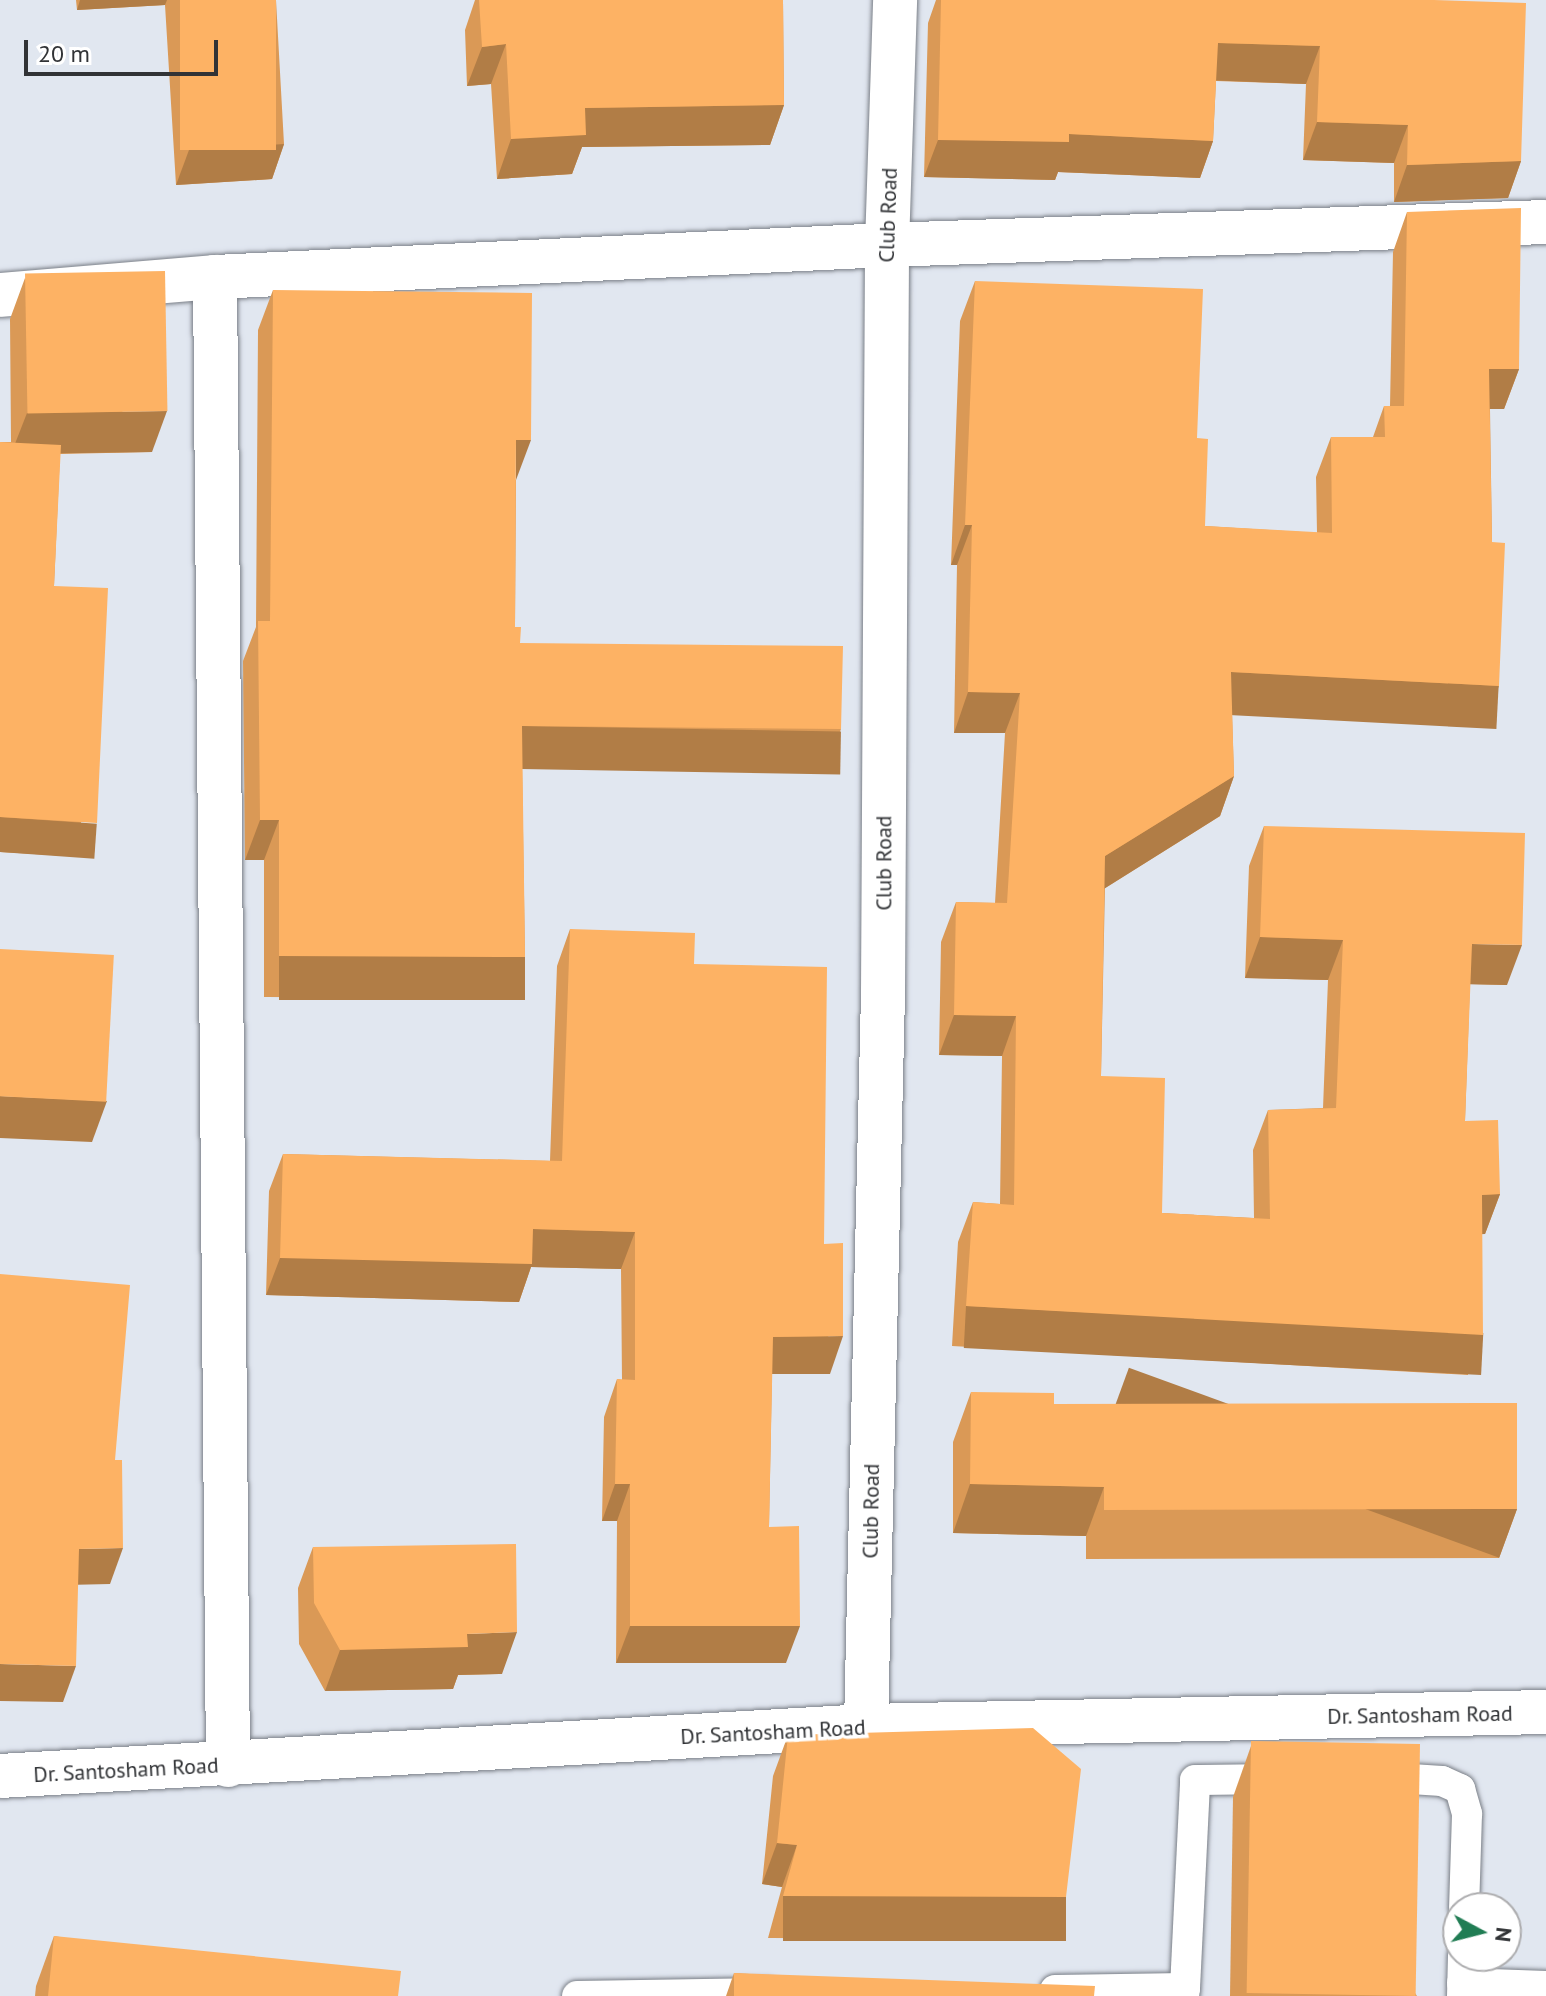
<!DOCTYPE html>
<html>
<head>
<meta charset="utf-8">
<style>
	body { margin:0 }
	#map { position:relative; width:1546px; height:1996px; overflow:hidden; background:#e1e7f0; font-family:"PT Sans",sans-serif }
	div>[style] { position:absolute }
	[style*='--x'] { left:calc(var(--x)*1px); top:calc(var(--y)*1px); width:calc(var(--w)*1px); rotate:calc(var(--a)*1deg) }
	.roads { filter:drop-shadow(0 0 2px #7a7f87) drop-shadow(0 0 2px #7a7f87) }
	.lane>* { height:30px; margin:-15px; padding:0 15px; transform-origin:15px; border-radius:15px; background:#fff }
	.street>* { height:44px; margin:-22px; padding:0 22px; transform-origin:22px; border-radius:22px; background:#fff }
	.wall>* { inset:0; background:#da9956 }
	.shaded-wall>* { inset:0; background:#b17d46; transform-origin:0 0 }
	.building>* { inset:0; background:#fdb264; transform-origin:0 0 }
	span { translate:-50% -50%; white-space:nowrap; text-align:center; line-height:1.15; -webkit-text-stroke:7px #fff; paint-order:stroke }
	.street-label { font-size:22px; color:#313336 }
	.north { position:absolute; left:1442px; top:1892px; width:80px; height:80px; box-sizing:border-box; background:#fff; border:2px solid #adadaf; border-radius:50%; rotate:97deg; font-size:22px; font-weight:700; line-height:32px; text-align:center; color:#313336 }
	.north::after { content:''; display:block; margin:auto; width:28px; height:36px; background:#217d54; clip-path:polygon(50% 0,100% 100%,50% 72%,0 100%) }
	.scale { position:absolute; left:24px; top:40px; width:194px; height:36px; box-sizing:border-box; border:4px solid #313336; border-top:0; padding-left:10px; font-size:24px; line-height:28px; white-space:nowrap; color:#313336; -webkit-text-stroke:6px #fff; paint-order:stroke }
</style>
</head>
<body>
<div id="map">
	<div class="roads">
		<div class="lane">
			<div style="--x:1380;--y:1777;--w:62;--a:3.7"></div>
			<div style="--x:1442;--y:1781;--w:20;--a:24"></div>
			<div style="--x:1460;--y:1789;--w:26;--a:74"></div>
			<div style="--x:1467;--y:1814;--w:94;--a:91.8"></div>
			<div style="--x:1462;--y:1983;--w:84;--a:2"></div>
			<div style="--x:1185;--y:1988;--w:208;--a:-87.2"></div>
			<div style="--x:1195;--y:1780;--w:85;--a:-0.7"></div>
			<div style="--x:1055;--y:1990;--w:130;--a:-0.9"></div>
			<div style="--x:1185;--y:1988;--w:8;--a:97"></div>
			<div style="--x:577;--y:1996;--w:190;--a:-0.9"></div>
			<div style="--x:1462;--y:1996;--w:40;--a:-88.6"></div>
		</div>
		<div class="street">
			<div style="--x:215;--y:277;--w:1488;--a:89.5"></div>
			<div style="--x:0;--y:295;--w:216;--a:-4.8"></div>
			<div style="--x:215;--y:277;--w:673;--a:-2.73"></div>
			<div style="--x:887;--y:245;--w:659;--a:-2"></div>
			<div style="--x:866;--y:1726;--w:734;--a:-88.67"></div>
			<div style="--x:883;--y:992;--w:747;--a:-89.69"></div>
			<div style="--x:887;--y:245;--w:245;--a:-88.1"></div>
			<div style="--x:0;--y:1776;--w:867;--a:-3.3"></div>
			<div style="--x:866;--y:1726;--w:680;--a:-1.18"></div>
		</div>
	</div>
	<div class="wall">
		<div style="clip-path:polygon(76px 0,276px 0,284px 144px,272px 179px,176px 185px,165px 5px,77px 10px)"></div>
		<div style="clip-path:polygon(475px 0,783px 0,784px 105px,770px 145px,582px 147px,572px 174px,497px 179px,491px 84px,467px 86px,465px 30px)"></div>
		<div style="clip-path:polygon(936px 0,1434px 0,1521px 161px,1508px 198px,1394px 202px,1394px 163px,1303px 160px,1306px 84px,1216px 81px,1213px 141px,1200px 178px,1058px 172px,1055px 180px,924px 177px,928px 23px)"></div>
		<div style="clip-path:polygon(1407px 212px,1519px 369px,1504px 409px,1490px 409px,1492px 542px,1499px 686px,1484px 726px,1232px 713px,1234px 776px,1220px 816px,1105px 888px,1101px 1076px,1162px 1213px,1254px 1218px,1253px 1150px,1268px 1110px,1323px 1108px,1328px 980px,1245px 978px,1249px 866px,1264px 826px,1507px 985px,1470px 984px,1465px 1121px,1500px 1194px,1485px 1234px,1482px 1234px,1468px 1375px,952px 1346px,958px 1242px,973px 1202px,1000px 1204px,1002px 1056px,939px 1055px,941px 942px,956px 902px,995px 903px,1005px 733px,954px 733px,957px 565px,951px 565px,960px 321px,975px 281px,1197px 438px,1205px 526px,1317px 533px,1316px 477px,1331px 437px,1373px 437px,1384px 406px,1390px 406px,1393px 252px)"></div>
		<div style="clip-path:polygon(25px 278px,152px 452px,60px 454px,54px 586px,85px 857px,0 852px,0 442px,11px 442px,10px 319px)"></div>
		<div style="clip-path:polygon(273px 290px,516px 480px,515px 627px,520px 643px,841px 729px,827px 769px,522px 766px,525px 957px,510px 998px,264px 997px,264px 860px,245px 860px,243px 661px,256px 627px,258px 330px)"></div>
		<div style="clip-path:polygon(570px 929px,694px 964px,824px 1244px,830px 1374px,772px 1374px,769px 1527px,786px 1663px,616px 1663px,617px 1521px,602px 1521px,604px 1417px,617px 1379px,622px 1380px,621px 1269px,531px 1267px,519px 1302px,266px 1295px,269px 1191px,283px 1154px,550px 1161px,557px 966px)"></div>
		<div style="clip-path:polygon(971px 1392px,1054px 1404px,1517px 1509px,1499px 1558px,1086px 1559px,1086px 1536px,953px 1533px,953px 1442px)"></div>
		<div style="clip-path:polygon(313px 1547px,502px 1674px,458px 1675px,453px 1689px,325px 1691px,299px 1644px,298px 1588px)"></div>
		<div style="clip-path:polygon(788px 1735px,1050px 1939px,768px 1938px,782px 1887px,762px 1884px,773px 1776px)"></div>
		<div style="clip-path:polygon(1251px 1746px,1417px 1996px,1230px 1996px,1233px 1797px)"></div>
		<div style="clip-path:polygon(54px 1936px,398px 1996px,35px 1996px,36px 1986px)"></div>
		<div style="clip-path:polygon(734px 1973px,1094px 1996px,726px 1996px)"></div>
	</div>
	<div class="shaded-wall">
		<div style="clip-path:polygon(80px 0,167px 0,165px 5px,77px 10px)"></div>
		<div style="clip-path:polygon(1218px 43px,1320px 46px,1306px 84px,1204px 80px)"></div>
		<div style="clip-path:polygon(506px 44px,491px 84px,467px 86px,482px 47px)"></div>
		<div style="clip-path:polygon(784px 105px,770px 145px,582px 147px,572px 174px,497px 179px,511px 139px,585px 108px)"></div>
		<div style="clip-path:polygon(1317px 122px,1408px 125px,1394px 163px,1303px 160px)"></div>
		<div style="clip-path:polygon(1069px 134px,1213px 141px,1200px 178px,1058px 172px,1055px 180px,924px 177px,938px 140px)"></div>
		<div style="clip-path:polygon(284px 144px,272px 179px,176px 185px,189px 150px)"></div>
		<div style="clip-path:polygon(1521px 161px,1508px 198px,1394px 202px,1407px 165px)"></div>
		<div style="clip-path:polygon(1489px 369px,1519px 369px,1504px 409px,1475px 409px)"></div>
		<div style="clip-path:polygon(167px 411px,152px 452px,11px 454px,27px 413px)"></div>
		<div style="clip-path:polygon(516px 440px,531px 440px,516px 480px)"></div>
		<div style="clip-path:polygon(965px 525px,972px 525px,957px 565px,951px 565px)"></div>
		<div style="left:1231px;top:672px;width:268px;height:43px;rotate:3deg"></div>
		<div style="clip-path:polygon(968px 692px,1020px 693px,1005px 733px,954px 733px)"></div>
		<div style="left:522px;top:726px;width:319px;height:43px;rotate:1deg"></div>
		<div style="clip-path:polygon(1234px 776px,1220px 816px,1091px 897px,1105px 856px)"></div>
		<div style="left:0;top:817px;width:97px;height:35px;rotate:4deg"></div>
		<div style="clip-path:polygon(260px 820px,279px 820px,264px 860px,245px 860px)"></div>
		<div style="clip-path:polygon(1260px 937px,1343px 940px,1328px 980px,1245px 978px)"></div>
		<div style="clip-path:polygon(1472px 944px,1522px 945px,1507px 985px,1457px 984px)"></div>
		<div style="left:279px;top:956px;width:246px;height:44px"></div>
		<div style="clip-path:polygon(954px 1015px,1016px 1016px,1002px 1056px,939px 1055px)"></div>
		<div style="clip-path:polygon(0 1096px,107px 1101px,92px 1142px,0 1138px)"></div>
		<div style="clip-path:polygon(1500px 1194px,1485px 1234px,1467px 1235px,1482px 1195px)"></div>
		<div style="clip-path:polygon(533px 1229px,635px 1232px,621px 1269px,531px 1267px,519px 1302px,266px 1295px,280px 1258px)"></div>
		<div style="left:966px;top:1306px;width:518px;height:42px;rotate:3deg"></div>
		<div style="clip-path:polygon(843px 1336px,830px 1374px,759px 1374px,773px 1337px)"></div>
		<div style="clip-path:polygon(615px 1484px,630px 1484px,617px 1521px,602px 1521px)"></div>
		<div style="clip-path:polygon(970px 1484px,1104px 1487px,1086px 1536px,953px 1533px)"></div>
		<div style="left:1517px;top:1509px;width:52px;height:413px;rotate:110deg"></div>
		<div style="clip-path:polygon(123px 1548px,110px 1584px,66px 1585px,79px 1549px)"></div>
		<div style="clip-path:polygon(630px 1626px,800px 1626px,786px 1663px,616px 1663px)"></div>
		<div style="clip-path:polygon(517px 1632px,502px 1674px,458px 1675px,453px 1689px,325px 1691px,340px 1650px,467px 1634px)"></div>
		<div style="clip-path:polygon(0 1664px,76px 1666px,63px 1702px,0 1701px)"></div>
		<div style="clip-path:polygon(777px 1843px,797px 1845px,782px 1887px,762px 1884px)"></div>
		<div style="left:783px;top:1896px;width:283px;height:45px"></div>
	</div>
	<div class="building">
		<div style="left:180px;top:0;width:96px;height:150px"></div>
		<div style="clip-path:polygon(479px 0,783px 0,784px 105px,585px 108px,586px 135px,511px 139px,506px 44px,482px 47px)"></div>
		<div style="clip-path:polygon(941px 0,1434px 0,1526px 3px,1521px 161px,1407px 165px,1408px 125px,1317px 122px,1320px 46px,1218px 43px,1213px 141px,1069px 134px,1069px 142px,938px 140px)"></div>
		<div style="clip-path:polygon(1521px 208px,1519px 369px,1489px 369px,1492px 542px,1505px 543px,1499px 686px,1231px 672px,1234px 776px,1105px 856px,1101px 1076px,1165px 1078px,1162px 1213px,1270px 1219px,1268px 1110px,1336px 1108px,1343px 940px,1260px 937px,1264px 826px,1525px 833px,1522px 945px,1472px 944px,1465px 1121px,1498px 1120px,1500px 1194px,1482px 1195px,1483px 1335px,966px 1306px,973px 1202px,1014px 1205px,1016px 1016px,954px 1015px,956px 902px,1007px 903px,1020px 693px,968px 692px,972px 525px,965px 525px,975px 281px,1203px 289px,1197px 438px,1208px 439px,1205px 526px,1332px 533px,1331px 437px,1385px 437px,1384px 406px,1404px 406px,1407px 212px)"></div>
		<div style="left:165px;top:271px;width:140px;height:140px;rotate:89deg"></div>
		<div style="clip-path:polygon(273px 290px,532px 293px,531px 440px,516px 440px,515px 627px,521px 627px,520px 643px,843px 646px,841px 729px,522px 726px,525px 957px,279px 956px,279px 820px,260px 820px,258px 621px,270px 621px)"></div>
		<div style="clip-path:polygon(0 442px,61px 445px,54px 586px,108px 588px,97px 823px,0 817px)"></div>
		<div style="clip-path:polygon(570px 929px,695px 933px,694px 964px,827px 967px,824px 1244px,843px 1243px,843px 1336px,773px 1337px,769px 1527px,799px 1526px,800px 1626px,630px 1626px,630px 1484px,615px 1484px,617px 1379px,635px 1380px,635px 1232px,533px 1229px,532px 1264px,280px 1258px,283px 1154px,562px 1161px)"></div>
		<div style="left:0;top:949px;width:114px;height:147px;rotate:3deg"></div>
		<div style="clip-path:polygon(0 1274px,130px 1285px,115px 1460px,122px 1460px,123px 1548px,79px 1549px,76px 1666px,0 1664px)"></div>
		<div style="clip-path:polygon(971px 1392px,1054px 1393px,1054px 1404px,1517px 1403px,1517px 1509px,1104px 1510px,1104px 1487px,970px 1484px)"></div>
		<div style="clip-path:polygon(516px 1544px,517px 1632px,467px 1634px,468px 1647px,340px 1650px,314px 1603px,313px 1547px)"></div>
		<div style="clip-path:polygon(1033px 1728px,1081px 1769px,1066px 1897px,783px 1896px,797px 1845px,777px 1843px,788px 1735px)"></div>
		<div style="left:1420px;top:1744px;width:252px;height:169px;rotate:91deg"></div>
		<div style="clip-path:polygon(54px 1936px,401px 1971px,398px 1996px,48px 1996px)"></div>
		<div style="clip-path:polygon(734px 1973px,1095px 1986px,1094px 1996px,734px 1996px)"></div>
	</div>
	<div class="street-label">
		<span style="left:888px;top:215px;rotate:-88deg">Club Road</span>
		<span style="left:884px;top:863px;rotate:-90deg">Club Road</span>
		<span style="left:871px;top:1511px;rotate:-89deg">Club Road</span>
		<span style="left:1420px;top:1715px;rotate:-1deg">Dr. Santosham Road</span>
		<span style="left:773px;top:1732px;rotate:-3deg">Dr. Santosham Road</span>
		<span style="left:126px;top:1770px;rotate:-3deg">Dr. Santosham Road</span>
	</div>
	<div class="north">N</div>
	<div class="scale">20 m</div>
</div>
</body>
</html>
